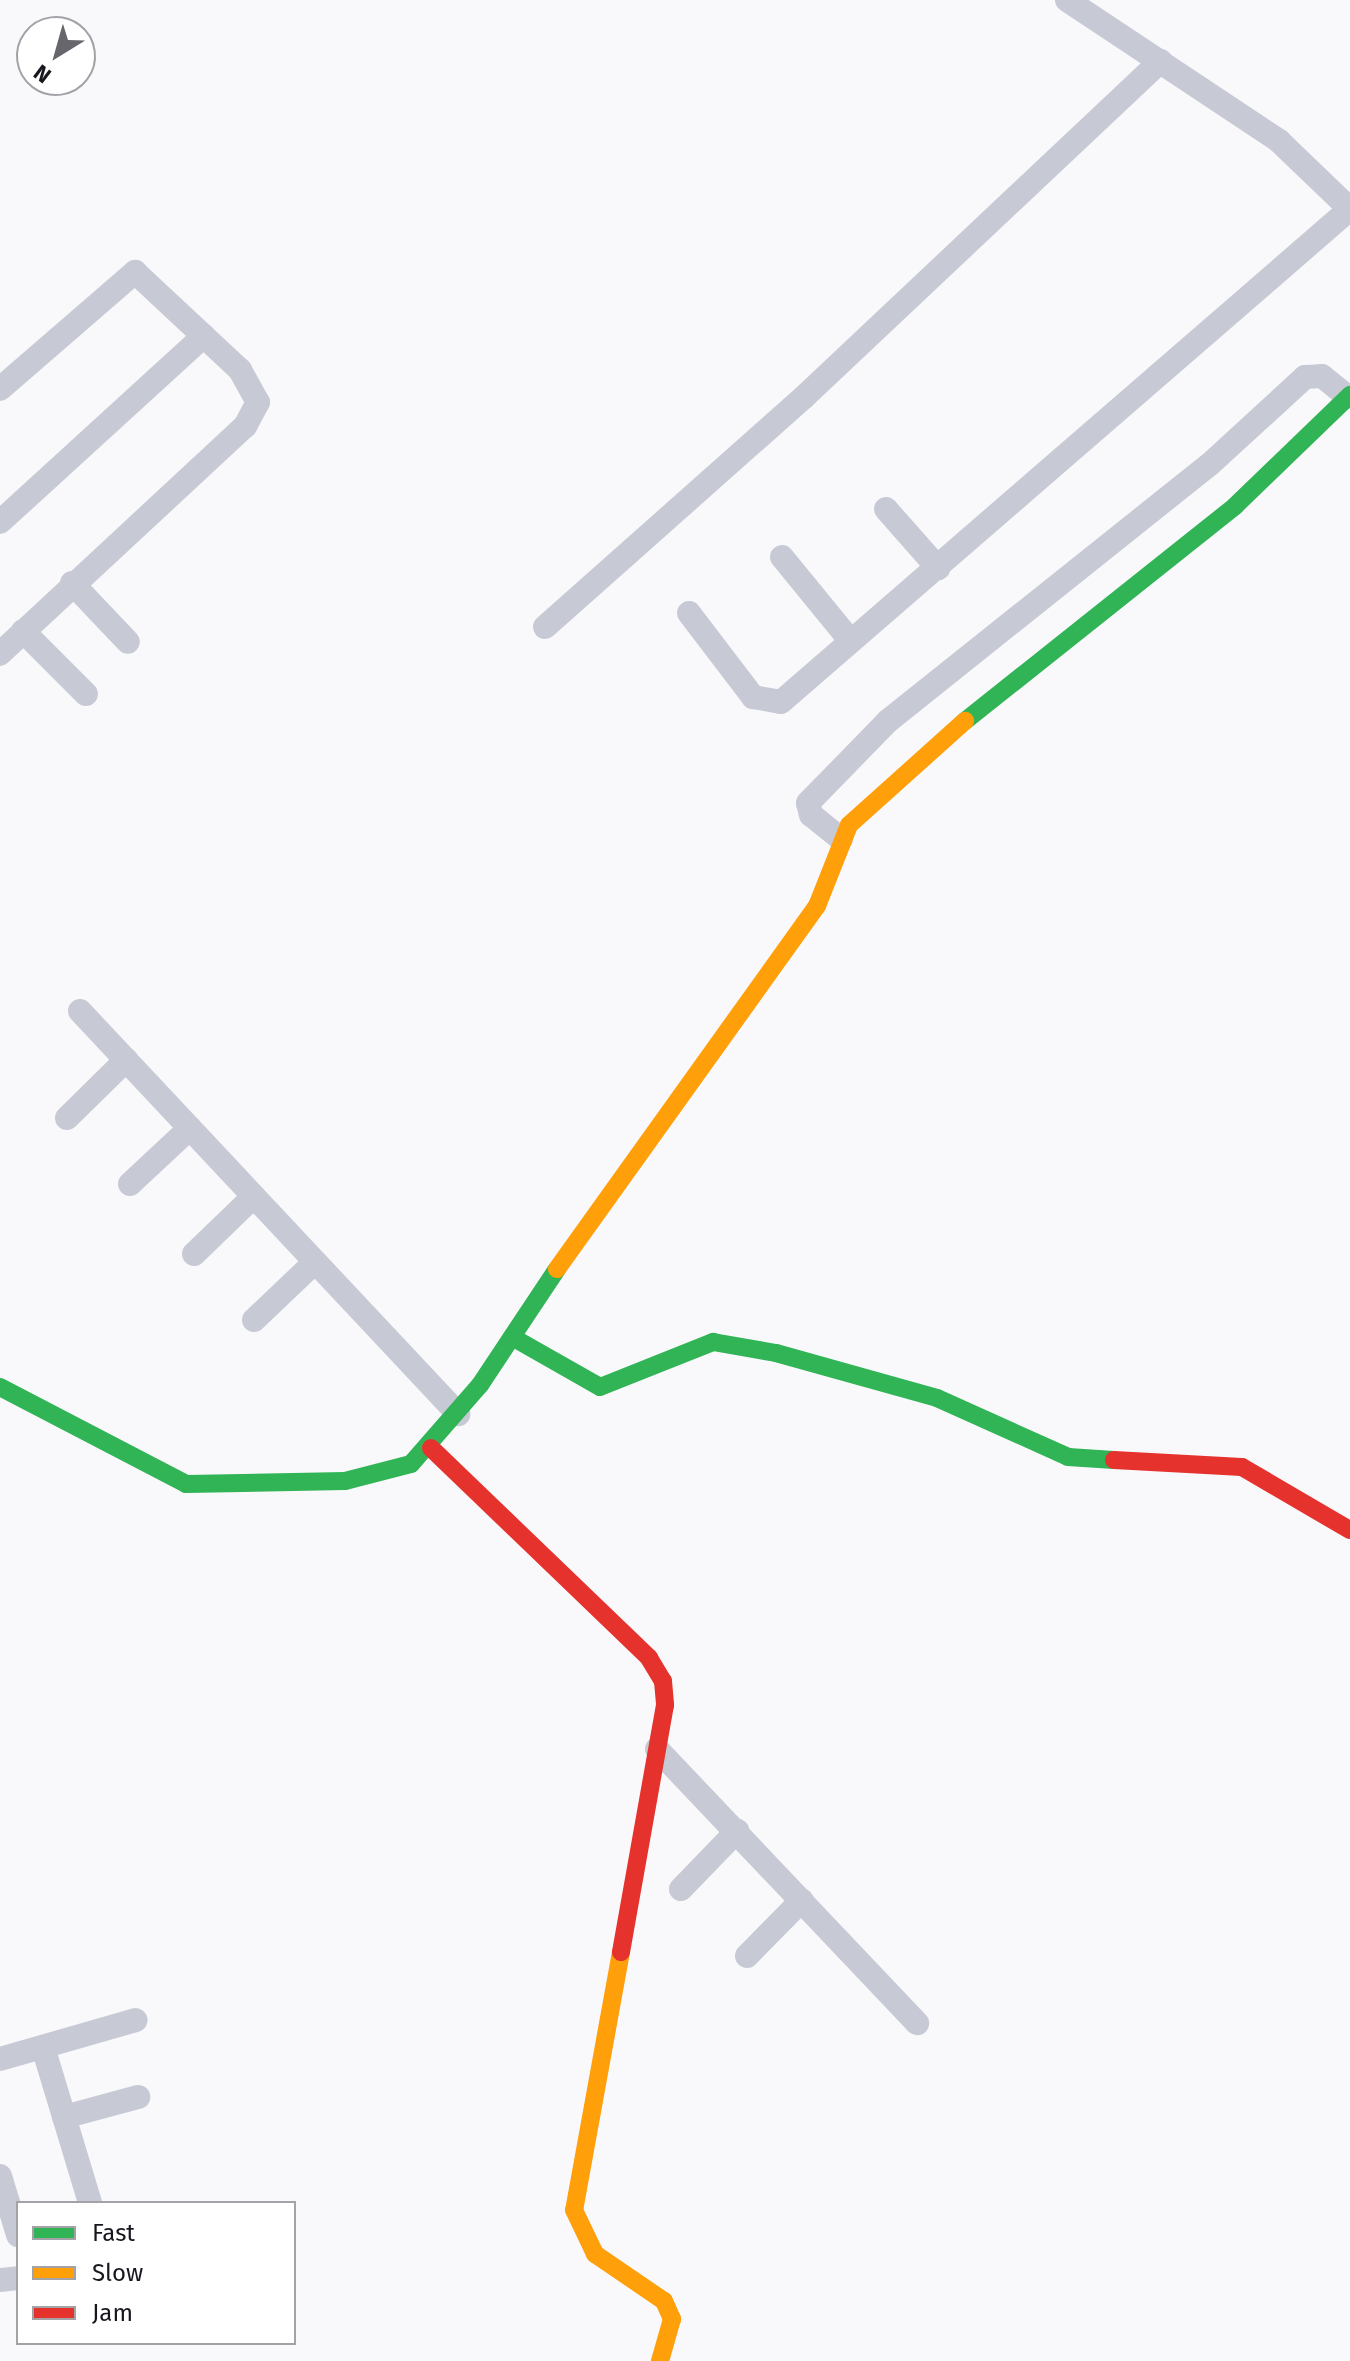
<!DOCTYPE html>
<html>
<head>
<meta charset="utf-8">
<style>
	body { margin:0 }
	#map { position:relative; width:1350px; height:2361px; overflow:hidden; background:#f9f9fc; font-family:"Fira Sans",sans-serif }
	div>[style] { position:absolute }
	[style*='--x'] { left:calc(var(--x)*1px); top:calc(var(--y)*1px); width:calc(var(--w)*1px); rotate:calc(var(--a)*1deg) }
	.street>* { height:24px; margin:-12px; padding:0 12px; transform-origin:12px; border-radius:12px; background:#c7cad5 }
	.fast>* { height:18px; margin:-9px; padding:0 9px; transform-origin:9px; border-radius:9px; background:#30b455 }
	.slow>* { height:18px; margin:-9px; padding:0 9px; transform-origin:9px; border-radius:9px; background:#ff9f0a }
	.jam>* { height:18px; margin:-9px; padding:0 9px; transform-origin:9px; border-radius:9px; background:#e5322d }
	span { translate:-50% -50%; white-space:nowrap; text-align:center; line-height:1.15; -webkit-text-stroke:8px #fff; paint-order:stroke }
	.legend { position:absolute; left:16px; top:2201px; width:280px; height:144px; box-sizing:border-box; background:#fff; border:2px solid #a3a2a6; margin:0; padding:10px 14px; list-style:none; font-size:24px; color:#181720 }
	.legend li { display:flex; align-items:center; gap:16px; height:40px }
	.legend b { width:40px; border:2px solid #a3a2a6 }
	.north { position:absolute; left:16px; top:16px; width:80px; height:80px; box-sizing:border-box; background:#fff; border:2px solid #a3a2a6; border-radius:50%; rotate:217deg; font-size:22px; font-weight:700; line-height:32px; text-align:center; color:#181720 }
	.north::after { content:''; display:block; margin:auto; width:28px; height:36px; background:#67666d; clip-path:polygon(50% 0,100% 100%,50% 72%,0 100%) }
</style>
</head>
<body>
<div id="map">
	<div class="street">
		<div style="--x:1067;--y:0;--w:255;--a:33.6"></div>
		<div style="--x:1279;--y:141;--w:98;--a:43.8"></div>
		<div style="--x:0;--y:389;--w:179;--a:-40.9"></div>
		<div style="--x:135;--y:272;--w:144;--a:43"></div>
		<div style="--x:240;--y:370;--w:37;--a:61"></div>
		<div style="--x:258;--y:402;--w:27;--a:118"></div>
		<div style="--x:245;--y:426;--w:335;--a:137.1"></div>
		<div style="--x:886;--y:509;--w:79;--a:48.6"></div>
		<div style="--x:0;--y:522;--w:276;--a:-42.4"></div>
		<div style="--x:782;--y:557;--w:106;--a:50.7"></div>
		<div style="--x:72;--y:583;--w:81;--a:46.5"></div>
		<div style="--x:689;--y:613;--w:106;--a:52.7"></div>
		<div style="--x:753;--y:697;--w:28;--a:10"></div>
		<div style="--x:781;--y:702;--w:753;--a:-40.91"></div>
		<div style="--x:545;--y:627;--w:346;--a:-41.6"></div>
		<div style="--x:804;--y:397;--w:490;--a:-43.3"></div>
		<div style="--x:23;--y:631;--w:89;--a:45"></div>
		<div style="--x:841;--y:839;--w:38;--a:-141"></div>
		<div style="--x:811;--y:815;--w:12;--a:-104"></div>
		<div style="--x:808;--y:803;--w:115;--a:-45.7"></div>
		<div style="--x:888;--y:721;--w:411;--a:-38.6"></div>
		<div style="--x:1209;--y:465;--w:130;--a:-42.5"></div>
		<div style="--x:1305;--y:377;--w:17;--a:-3"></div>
		<div style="--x:1322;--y:376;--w:33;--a:39"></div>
		<div style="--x:80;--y:1011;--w:553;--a:46.83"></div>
		<div style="--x:67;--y:1118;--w:83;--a:-44.5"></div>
		<div style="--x:130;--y:1184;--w:82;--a:-43"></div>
		<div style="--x:194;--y:1254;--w:83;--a:-44"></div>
		<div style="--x:254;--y:1320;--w:84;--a:-43.6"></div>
		<div style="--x:657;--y:1749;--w:378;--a:46.5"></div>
		<div style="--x:681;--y:1889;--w:81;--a:-46"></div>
		<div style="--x:747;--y:1956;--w:78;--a:-45.5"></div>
		<div style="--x:43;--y:2047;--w:163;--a:73.2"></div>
		<div style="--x:0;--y:2059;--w:141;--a:-16"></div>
		<div style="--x:64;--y:2117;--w:77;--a:-15.1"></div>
		<div style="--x:0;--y:2176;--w:62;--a:73"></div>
		<div style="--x:0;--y:2280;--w:18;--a:-6"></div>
	</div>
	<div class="fast">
		<div style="--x:965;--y:721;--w:345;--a:-38.5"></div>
		<div style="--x:1235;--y:506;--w:160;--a:-44"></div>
		<div style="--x:512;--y:1337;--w:101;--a:29.6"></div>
		<div style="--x:600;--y:1387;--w:122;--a:-21.7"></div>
		<div style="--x:713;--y:1342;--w:64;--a:9.9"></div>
		<div style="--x:776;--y:1353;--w:167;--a:15.6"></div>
		<div style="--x:937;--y:1398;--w:144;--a:24.2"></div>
		<div style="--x:1068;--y:1457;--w:46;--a:3.7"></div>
		<div style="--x:0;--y:1387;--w:210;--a:27.5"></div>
		<div style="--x:186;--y:1484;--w:159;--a:-1.1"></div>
		<div style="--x:345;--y:1481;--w:68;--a:-14.4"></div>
		<div style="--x:411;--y:1464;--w:105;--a:-48.9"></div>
		<div style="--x:480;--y:1385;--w:139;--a:-56.4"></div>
	</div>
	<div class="slow">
		<div style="--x:557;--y:1269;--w:447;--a:-54.4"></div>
		<div style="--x:817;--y:906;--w:87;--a:-68.4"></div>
		<div style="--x:849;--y:825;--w:156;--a:-41.9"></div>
		<div style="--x:621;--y:1952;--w:262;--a:100.3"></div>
		<div style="--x:574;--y:2210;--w:49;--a:64.5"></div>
		<div style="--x:595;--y:2254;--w:83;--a:34.3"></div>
		<div style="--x:664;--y:2301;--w:20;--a:66"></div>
		<div style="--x:672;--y:2319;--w:44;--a:105.9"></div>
	</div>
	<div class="jam">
		<div style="--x:431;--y:1448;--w:303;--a:43.9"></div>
		<div style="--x:649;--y:1658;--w:27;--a:59"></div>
		<div style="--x:663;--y:1681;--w:24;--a:85"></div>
		<div style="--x:665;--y:1705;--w:251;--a:100.1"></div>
		<div style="--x:1114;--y:1460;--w:128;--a:3.1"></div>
		<div style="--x:1242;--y:1467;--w:125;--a:30.3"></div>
	</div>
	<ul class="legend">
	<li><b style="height:10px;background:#30b455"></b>Fast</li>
	<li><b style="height:10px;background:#ff9f0a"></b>Slow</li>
	<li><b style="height:10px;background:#e5322d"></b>Jam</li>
	</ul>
	<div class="north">N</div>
</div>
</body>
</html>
